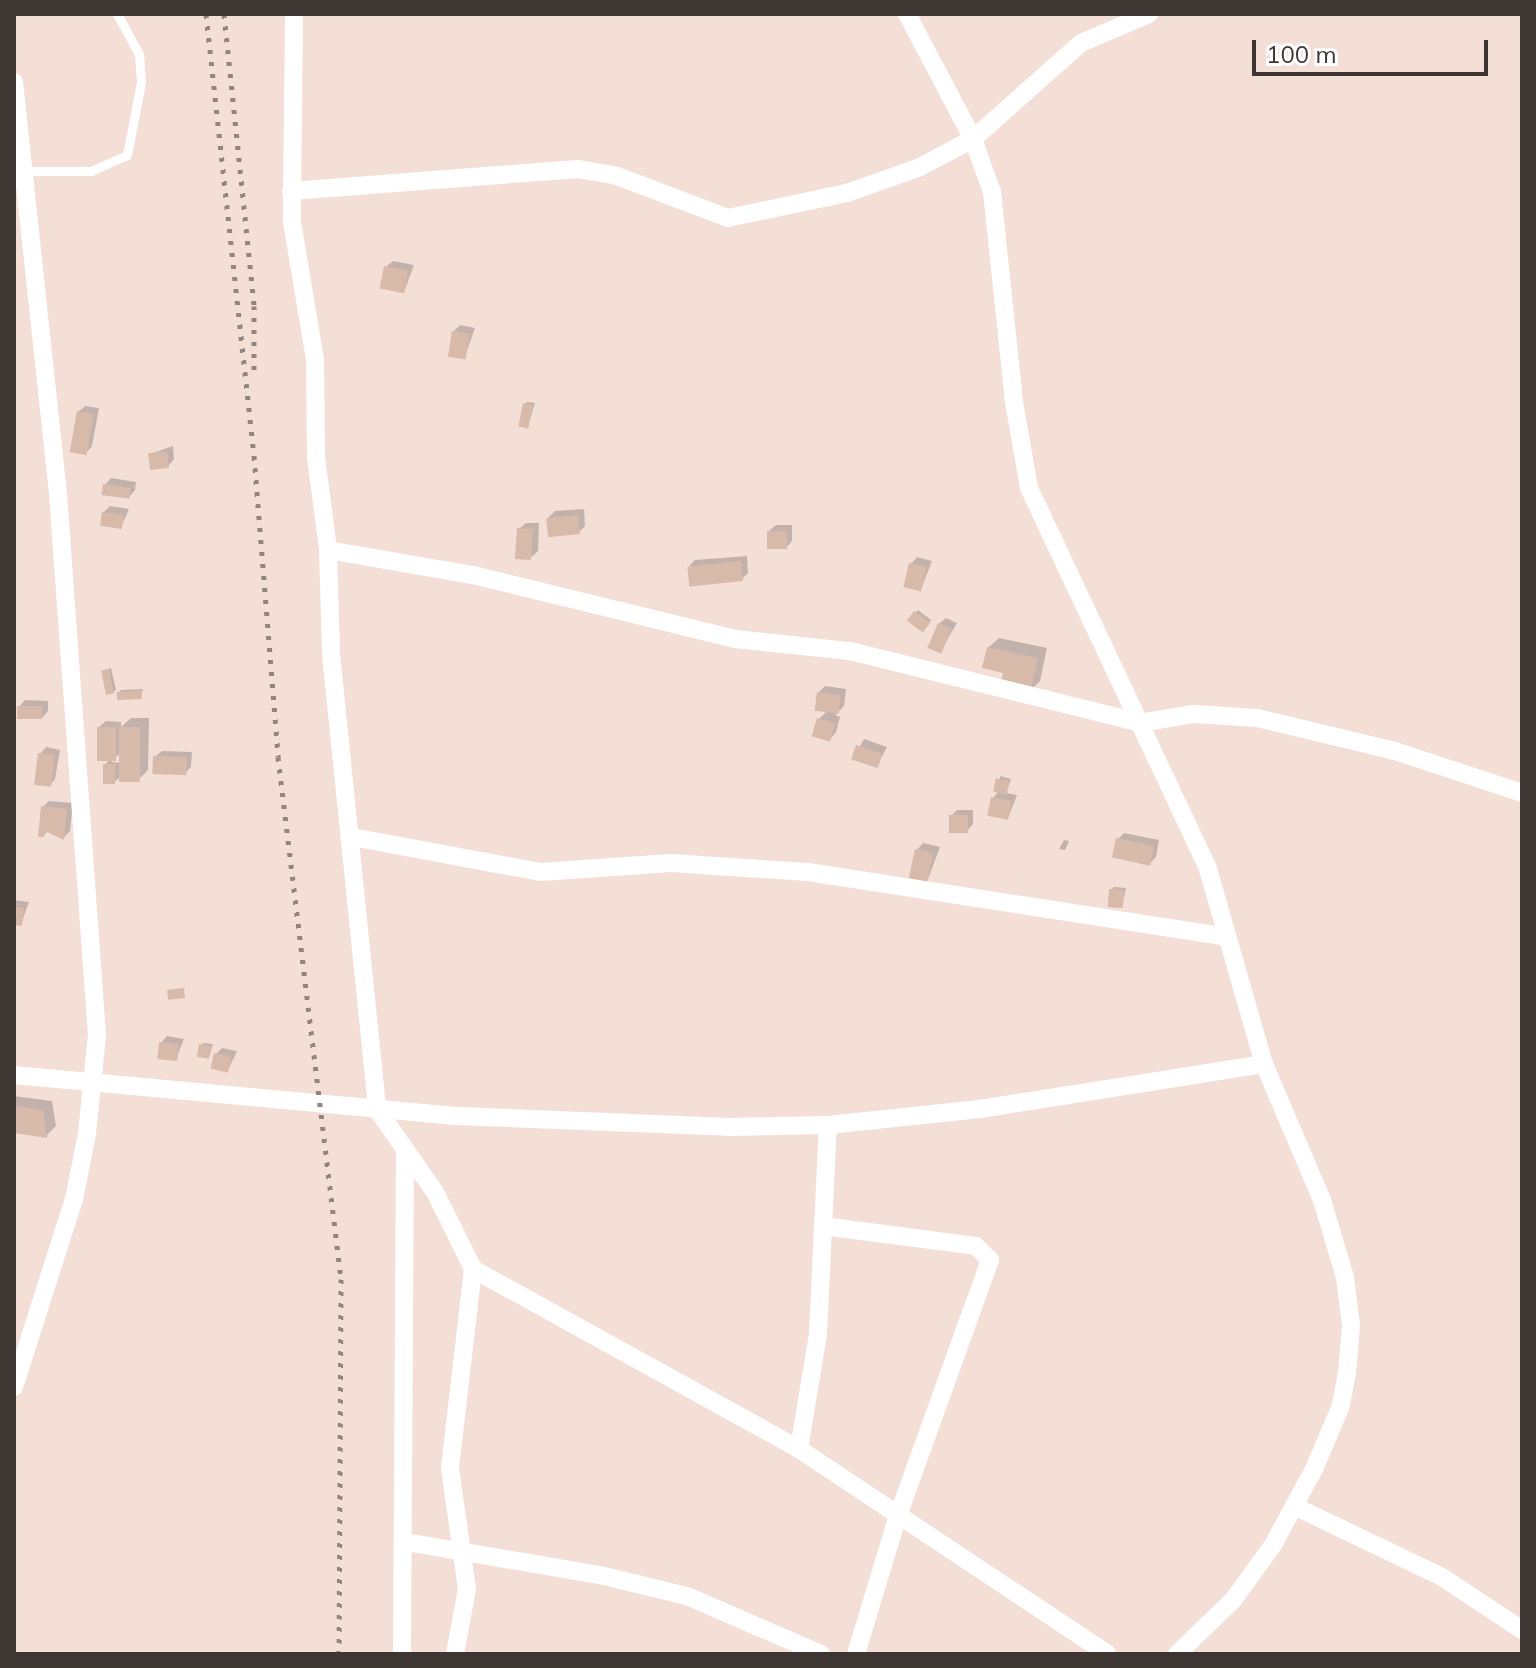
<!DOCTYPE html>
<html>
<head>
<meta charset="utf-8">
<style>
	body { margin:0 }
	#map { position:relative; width:1536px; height:1668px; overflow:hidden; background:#f4dfd7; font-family:Mulish,sans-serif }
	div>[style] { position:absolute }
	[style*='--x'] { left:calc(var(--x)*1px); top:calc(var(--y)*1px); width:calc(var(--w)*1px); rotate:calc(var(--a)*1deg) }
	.shadow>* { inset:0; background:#0003 }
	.building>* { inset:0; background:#d7baaa; transform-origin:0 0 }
	.service>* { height:9px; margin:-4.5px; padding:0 4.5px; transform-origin:4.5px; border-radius:4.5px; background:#fff }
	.minor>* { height:18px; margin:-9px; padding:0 9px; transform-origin:9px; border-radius:9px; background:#fff }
	.rail>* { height:5px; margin-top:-2.5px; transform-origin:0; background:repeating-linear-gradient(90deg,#92847e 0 4px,transparent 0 12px) }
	span { translate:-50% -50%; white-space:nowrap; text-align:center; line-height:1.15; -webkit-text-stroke:6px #fff; paint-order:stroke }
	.frame { position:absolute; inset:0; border:16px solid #3e3633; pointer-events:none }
	.scale { position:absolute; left:1252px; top:40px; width:236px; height:36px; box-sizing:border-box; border:4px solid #3e3633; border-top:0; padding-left:10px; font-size:24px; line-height:28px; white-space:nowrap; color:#3e3633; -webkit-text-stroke:6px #fff; paint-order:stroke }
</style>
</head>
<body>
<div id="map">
	<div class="shadow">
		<div style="clip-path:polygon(393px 261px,414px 265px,404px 292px,386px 267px)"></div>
		<div style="clip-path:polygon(460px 325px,475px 328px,464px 359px,453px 332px)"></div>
		<div style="clip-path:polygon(527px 402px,535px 403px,528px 426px,525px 404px)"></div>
		<div style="clip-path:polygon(85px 406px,99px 408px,92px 446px,86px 453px,78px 412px)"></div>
		<div style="clip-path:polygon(173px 446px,174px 459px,168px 466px,150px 454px)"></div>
		<div style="clip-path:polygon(111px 478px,136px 482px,135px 490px,129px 497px,105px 485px)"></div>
		<div style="clip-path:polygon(110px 506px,129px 509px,121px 527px,103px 513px)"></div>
		<div style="clip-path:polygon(584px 509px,585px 526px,579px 532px,548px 518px,555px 511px)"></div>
		<div style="clip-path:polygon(526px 523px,539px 523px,538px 551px,532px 557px,519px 529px)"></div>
		<div style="clip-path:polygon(776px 525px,792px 525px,792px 541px,786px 548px,769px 531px)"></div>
		<div style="clip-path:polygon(747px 556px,748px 573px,742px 579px,689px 566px,695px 560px)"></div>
		<div style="clip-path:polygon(917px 557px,932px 561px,921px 589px,911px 564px)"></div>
		<div style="clip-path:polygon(918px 610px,931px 620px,926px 627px,915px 613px)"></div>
		<div style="clip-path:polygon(946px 618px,957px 623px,940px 652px,939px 624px)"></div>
		<div style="clip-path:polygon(999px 638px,1047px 648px,1040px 681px,1030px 691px,1006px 671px,988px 648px)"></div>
		<div style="clip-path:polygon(111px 668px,116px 690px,113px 692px,103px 671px)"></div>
		<div style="clip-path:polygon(825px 686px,846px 689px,844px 706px,835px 715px,840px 717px,836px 732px,830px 739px,819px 719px,827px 711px,818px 693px)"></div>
		<div style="clip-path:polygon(143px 689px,141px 697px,119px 693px,121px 690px)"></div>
		<div style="clip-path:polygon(25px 700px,48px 701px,48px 711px,42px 718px,19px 707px)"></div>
		<div style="clip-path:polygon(evenodd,131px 718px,149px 718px,148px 770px,138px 780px,120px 777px,114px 782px,105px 765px,110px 759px,99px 727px,106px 721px,121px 722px,121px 727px,131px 718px,120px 753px,120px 763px,111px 762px,120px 753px)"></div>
		<div style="clip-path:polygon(864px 739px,887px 747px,877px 766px,854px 757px)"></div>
		<div style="clip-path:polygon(46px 747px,60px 750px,55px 779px,49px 786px,40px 754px)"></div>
		<div style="clip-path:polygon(162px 751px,192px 752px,191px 767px,185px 773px,155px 757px)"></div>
		<div style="clip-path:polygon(1000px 776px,1011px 779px,1006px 793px,1017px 795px,1008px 818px,993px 798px,999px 791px)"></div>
		<div style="clip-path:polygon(49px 801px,73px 803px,70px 831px,64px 837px,49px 830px,44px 835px,43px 807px)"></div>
		<div style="clip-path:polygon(957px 810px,973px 810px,973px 824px,967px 831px,951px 816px)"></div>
		<div style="clip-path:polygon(1124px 833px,1159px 840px,1156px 857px,1150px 863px,1118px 839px)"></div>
		<div style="clip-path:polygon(1064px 840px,1069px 841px,1065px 850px,1059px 849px)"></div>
		<div style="clip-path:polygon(923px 843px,940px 847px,928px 879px,917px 850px)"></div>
		<div style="clip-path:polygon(1114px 887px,1126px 888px,1122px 906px,1111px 890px)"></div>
		<div style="clip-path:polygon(14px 900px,29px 902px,21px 924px,14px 923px)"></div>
		<div style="clip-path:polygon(167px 1036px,184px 1039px,176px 1059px,161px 1043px)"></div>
		<div style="clip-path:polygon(204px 1043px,213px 1044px,209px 1057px,201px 1045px)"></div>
		<div style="clip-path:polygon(222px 1048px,237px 1051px,228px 1070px,216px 1054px)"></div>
		<div style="clip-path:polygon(14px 1096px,52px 1101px,56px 1126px,46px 1136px,14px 1131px)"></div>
	</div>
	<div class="building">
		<div style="left:384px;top:266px;width:25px;height:23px;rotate:11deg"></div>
		<div style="left:452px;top:331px;width:18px;height:26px;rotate:9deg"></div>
		<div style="left:523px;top:403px;width:10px;height:24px;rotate:11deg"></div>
		<div style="left:77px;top:411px;width:17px;height:42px;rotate:10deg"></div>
		<div style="left:167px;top:451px;width:17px;height:19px;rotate:83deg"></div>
		<div style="left:103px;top:484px;width:28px;height:11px;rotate:8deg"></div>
		<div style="left:102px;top:512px;width:22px;height:14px;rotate:8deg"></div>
		<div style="left:578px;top:515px;width:19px;height:32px;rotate:84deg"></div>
		<div style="left:517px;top:528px;width:16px;height:31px;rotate:4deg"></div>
		<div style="left:767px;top:531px;width:20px;height:18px"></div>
		<div style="left:741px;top:561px;width:20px;height:54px;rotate:84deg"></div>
		<div style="left:909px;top:563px;width:18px;height:25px;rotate:13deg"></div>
		<div style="left:914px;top:611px;width:20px;height:12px;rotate:37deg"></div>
		<div style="left:938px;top:623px;width:15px;height:27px;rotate:23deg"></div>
		<div style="clip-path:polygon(987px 647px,1038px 658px,1030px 693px,1000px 686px,1003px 673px,982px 668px)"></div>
		<div style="left:109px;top:669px;width:25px;height:8px;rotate:79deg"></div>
		<div style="clip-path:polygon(141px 690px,142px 699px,117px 700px,117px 692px)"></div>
		<div style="left:817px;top:692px;width:24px;height:19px;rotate:7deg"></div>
		<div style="left:17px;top:706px;width:25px;height:13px"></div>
		<div style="left:817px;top:718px;width:19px;height:19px;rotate:16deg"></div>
		<div style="left:97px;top:727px;width:19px;height:34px"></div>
		<div style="left:119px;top:727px;width:21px;height:55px"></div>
		<div style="left:856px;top:745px;width:28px;height:15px;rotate:19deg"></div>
		<div style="left:38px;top:753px;width:17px;height:32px;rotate:7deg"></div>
		<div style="left:153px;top:756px;width:34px;height:18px;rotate:2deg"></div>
		<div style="left:103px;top:764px;width:12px;height:20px"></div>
		<div style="left:996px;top:778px;width:14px;height:14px;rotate:12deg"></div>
		<div style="left:991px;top:797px;width:21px;height:19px;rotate:11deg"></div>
		<div style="clip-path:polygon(41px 806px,67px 809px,64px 840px,45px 831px,44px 837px,38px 837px)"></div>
		<div style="left:949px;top:815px;width:19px;height:18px"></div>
		<div style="left:1116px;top:838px;width:39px;height:20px;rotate:12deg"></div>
		<div style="left:915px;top:849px;width:19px;height:30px;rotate:12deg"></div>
		<div style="left:1109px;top:889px;width:15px;height:18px;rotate:4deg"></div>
		<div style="clip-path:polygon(14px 907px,24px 908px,22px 926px,14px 925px)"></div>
		<div style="left:184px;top:988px;width:10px;height:17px;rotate:84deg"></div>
		<div style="left:159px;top:1042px;width:20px;height:17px;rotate:6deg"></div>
		<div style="left:199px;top:1044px;width:12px;height:13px;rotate:9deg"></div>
		<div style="left:214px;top:1053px;width:18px;height:16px;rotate:13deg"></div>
		<div style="clip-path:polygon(14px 1106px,43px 1110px,47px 1138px,14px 1133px)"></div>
	</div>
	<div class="service">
		<div style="--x:24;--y:171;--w:67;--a:0"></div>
		<div style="--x:91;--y:171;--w:39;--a:-24"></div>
		<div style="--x:127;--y:155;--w:74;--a:-79.1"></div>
		<div style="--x:141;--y:82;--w:28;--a:-94"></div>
		<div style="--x:139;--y:54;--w:46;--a:-118.8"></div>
	</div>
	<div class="minor">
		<div style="--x:294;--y:14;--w:208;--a:90.6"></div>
		<div style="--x:292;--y:222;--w:139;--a:80.5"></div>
		<div style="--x:315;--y:359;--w:98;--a:89.4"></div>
		<div style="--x:316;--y:457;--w:94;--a:82.6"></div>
		<div style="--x:328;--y:550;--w:104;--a:88.3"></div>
		<div style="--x:331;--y:654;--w:457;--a:84.2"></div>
		<div style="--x:377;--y:1109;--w:101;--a:55.1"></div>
		<div style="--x:435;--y:1192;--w:86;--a:63.7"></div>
		<div style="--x:473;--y:1269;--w:200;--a:96.6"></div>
		<div style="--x:450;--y:1468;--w:122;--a:82"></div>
		<div style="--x:467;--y:1589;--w:66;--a:100.5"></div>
		<div style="--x:907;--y:14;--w:141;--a:62.2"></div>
		<div style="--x:973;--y:139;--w:56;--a:70.3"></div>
		<div style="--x:992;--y:192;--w:211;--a:84"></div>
		<div style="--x:1014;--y:402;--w:87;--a:80.1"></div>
		<div style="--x:1029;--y:488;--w:421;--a:64.8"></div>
		<div style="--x:1208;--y:869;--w:203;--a:74"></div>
		<div style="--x:1264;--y:1064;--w:148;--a:66.9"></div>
		<div style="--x:1322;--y:1200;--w:80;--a:73.4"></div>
		<div style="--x:1345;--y:1277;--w:49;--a:83"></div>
		<div style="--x:1351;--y:1326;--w:47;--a:94.9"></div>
		<div style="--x:1347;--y:1373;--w:36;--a:101"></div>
		<div style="--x:1340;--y:1408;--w:66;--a:113.1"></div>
		<div style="--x:1314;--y:1469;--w:86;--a:118.3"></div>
		<div style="--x:1273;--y:1545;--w:68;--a:126"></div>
		<div style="--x:1233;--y:1600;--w:78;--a:136"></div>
		<div style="--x:14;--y:82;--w:414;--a:83.9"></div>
		<div style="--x:58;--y:494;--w:542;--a:85.88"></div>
		<div style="--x:97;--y:1035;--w:100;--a:95.8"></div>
		<div style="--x:87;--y:1134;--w:66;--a:101.3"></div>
		<div style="--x:74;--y:1199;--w:197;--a:107.7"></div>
		<div style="--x:291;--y:191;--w:288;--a:-4.4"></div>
		<div style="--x:578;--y:169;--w:40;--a:10"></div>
		<div style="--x:617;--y:176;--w:119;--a:20.7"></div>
		<div style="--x:728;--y:218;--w:122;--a:-11.9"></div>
		<div style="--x:847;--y:193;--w:75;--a:-19.4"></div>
		<div style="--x:918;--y:168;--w:62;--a:-27.8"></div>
		<div style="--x:973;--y:139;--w:144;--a:-41.6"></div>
		<div style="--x:1081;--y:43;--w:74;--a:-23.1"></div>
		<div style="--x:328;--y:550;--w:147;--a:9.8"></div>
		<div style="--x:473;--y:575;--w:270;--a:13.7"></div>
		<div style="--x:735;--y:639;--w:116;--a:6"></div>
		<div style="--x:850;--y:651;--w:299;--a:13.9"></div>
		<div style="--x:1140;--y:723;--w:55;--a:-9.5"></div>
		<div style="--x:1194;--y:714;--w:63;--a:3.6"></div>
		<div style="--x:1257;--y:718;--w:142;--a:13.4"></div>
		<div style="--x:1395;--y:751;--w:134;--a:18.3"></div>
		<div style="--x:352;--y:837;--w:192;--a:10.5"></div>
		<div style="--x:541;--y:872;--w:130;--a:-4"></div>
		<div style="--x:671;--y:863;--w:137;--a:3.8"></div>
		<div style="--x:808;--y:872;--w:423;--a:8.8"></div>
		<div style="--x:14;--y:1075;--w:446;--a:5.3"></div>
		<div style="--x:458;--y:1116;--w:271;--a:2.3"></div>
		<div style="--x:729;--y:1127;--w:99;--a:-1.2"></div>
		<div style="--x:828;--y:1125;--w:153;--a:-6"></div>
		<div style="--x:980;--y:1109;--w:288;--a:-9"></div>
		<div style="--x:823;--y:1226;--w:154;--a:7.4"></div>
		<div style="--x:976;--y:1246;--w:20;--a:45"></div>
		<div style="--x:990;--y:1260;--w:271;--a:109.8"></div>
		<div style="--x:898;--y:1515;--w:145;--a:106.8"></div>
		<div style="--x:473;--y:1269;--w:372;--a:28.9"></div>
		<div style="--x:799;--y:1449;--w:370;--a:33.6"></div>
		<div style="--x:799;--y:1449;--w:117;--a:-80.6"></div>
		<div style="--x:818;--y:1334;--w:209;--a:-87.3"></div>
		<div style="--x:1294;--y:1506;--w:164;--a:25.6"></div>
		<div style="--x:1442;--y:1577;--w:96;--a:33.5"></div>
		<div style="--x:406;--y:1542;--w:197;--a:9.7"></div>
		<div style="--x:600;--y:1575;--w:89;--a:13.6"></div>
		<div style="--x:687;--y:1596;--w:146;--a:23.4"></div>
		<div style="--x:402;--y:1654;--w:504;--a:-89.66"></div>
	</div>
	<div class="rail">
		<div style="--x:206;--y:14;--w:445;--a:83.8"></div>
		<div style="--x:254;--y:456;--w:302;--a:85.4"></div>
		<div style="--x:278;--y:757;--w:526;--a:83.12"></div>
		<div style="--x:341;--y:1279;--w:375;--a:90.3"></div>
		<div style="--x:224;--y:14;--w:294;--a:84.1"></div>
		<div style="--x:254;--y:306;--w:70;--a:90"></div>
	</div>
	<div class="frame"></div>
	<div class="scale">100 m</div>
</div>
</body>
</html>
